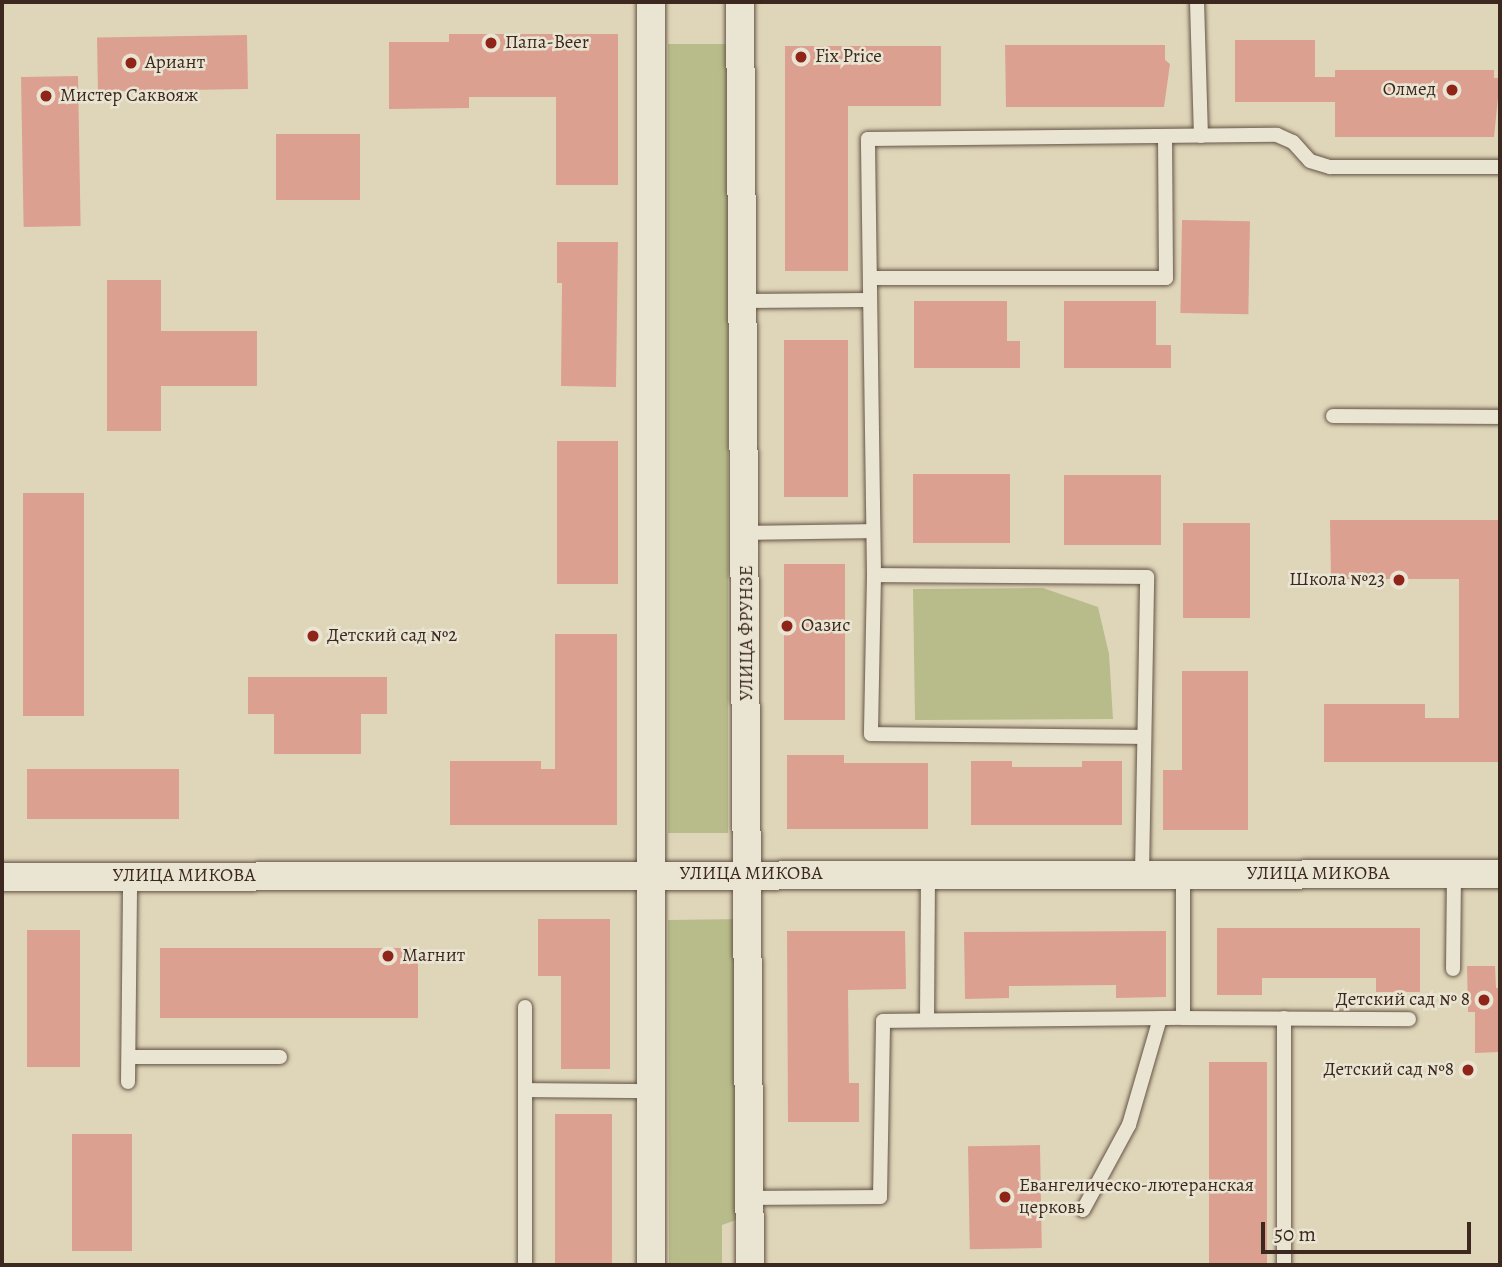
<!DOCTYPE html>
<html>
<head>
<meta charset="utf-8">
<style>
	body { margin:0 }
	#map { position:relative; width:1502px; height:1267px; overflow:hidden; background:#dfd6b9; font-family:Alegreya,serif }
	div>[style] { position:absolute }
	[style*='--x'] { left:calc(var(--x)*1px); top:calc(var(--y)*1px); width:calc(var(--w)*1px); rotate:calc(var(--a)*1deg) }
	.green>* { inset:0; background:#b8bc8a; transform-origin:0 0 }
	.building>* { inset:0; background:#dca091; transform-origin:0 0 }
	.roads { filter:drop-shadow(0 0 2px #665446) drop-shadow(0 0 2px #665446) }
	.lane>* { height:14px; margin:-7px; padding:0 7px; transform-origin:7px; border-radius:7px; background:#eae4d2 }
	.street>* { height:28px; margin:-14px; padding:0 14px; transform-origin:14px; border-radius:14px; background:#eae4d2 }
	.dots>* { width:19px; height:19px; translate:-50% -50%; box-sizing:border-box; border:4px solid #eae4d2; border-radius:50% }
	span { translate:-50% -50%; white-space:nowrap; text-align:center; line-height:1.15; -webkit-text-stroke:5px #eae4d2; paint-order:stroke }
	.poi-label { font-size:19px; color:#3d281f }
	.left { translate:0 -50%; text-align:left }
	.right { translate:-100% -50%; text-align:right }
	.street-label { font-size:19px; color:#3d281f }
	.frame { position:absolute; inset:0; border:4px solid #3d281f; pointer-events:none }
	.scale { position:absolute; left:1261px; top:1222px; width:210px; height:32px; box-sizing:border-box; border:4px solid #3d281f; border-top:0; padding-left:9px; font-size:21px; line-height:24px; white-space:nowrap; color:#3d281f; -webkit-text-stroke:5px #eae4d2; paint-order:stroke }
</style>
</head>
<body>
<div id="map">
	<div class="green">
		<div style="left:728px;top:44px;width:789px;height:60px;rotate:90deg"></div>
		<div style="clip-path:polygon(1043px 588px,1098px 607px,1109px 654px,1113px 719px,915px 720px,913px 589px)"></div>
		<div style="clip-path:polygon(743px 919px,739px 1219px,722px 1225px,722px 1265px,669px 1265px,668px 920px)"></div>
	</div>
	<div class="building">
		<div style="clip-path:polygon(449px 34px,618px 34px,618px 185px,556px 185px,556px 97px,469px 97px,469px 108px,389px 109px,389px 42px,449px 42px)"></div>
		<div style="left:247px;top:35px;width:54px;height:150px;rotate:89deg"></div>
		<div style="clip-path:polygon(1235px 40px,1315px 40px,1315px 77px,1335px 77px,1335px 70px,1494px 70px,1494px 78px,1500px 78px,1494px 137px,1335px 137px,1335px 102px,1235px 102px)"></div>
		<div style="clip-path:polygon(1005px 45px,1165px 45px,1165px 60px,1170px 64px,1164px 107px,1006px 107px)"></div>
		<div style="clip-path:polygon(785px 46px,941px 46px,941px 106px,848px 106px,848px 271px,785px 271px)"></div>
		<div style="left:78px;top:76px;width:150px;height:57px;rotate:89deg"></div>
		<div style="left:276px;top:134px;width:84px;height:66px"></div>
		<div style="left:1182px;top:220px;width:68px;height:93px;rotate:1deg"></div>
		<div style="clip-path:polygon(557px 242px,618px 242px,616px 387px,561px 386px,562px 283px,557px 283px)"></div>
		<div style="clip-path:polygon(107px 280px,161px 280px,161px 331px,257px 331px,257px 386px,161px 386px,161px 431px,107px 431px)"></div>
		<div style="clip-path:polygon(914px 301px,1007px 301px,1007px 341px,1020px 341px,1020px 368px,914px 368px)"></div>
		<div style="clip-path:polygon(1064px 301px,1156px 301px,1156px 345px,1171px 345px,1171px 368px,1064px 368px)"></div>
		<div style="left:784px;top:340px;width:64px;height:157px"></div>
		<div style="left:557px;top:441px;width:61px;height:143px"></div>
		<div style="left:1010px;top:474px;width:69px;height:97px;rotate:90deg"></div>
		<div style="left:1064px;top:475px;width:97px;height:70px"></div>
		<div style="left:23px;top:493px;width:61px;height:223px"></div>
		<div style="clip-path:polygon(1330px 520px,1500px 520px,1500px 762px,1324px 762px,1324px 704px,1425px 704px,1425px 718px,1459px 718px,1459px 579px,1331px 579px)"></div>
		<div style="left:1183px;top:523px;width:67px;height:95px"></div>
		<div style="left:784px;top:564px;width:61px;height:156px"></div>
		<div style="clip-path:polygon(555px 634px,617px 634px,617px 825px,450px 825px,450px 761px,541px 761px,541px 769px,555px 769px)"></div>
		<div style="clip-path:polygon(1182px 671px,1248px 671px,1248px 830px,1163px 830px,1163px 770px,1182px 770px)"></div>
		<div style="clip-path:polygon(248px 677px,387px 677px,387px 714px,361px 714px,361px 754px,274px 754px,274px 714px,248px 714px)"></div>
		<div style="clip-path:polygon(787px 755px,844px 755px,844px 763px,928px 763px,928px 829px,787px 829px)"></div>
		<div style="clip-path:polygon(971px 761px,1012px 761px,1012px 767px,1082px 767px,1082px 761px,1122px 761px,1122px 825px,971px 825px)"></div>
		<div style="left:27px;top:769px;width:152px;height:50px"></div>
		<div style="clip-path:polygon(538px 919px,610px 919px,610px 1069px,561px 1069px,561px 976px,538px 976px)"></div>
		<div style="clip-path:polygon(1217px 928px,1420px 928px,1420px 992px,1376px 992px,1376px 978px,1262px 978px,1262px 995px,1217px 995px)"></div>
		<div style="left:27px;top:930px;width:53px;height:137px"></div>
		<div style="clip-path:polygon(787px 931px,905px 931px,906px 989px,848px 990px,849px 1083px,859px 1083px,859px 1122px,788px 1122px)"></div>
		<div style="clip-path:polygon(1166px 931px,1166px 997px,1116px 998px,1116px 985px,1009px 986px,1009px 998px,965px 999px,964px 932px)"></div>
		<div style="left:160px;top:948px;width:258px;height:70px"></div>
		<div style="clip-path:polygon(1467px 966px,1495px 966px,1496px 988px,1500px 988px,1500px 1052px,1475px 1053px,1475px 1012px,1468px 1012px)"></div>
		<div style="left:1209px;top:1062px;width:58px;height:203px"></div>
		<div style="left:555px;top:1114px;width:57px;height:151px"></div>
		<div style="left:72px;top:1134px;width:60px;height:117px"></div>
		<div style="left:1040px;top:1145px;width:103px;height:72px;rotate:89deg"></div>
	</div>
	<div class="roads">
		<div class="lane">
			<div style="--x:1197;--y:2;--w:134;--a:88.3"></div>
			<div style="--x:870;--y:278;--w:296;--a:0"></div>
			<div style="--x:1166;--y:278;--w:141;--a:-90.4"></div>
			<div style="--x:745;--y:301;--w:125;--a:-0.5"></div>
			<div style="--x:1333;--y:416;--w:167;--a:0.3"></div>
			<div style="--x:746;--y:533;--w:127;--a:-0.9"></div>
			<div style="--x:874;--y:575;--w:436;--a:-90.8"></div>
			<div style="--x:868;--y:139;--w:409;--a:-0.6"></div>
			<div style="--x:1277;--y:135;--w:17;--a:24"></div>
			<div style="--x:1293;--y:142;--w:25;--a:48"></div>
			<div style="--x:1310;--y:161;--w:21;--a:17"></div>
			<div style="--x:1330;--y:167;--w:170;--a:0"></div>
			<div style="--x:1142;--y:874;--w:297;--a:-89"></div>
			<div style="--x:1147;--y:577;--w:273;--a:-179.6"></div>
			<div style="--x:874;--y:575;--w:159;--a:91.1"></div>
			<div style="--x:871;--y:734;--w:272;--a:0.6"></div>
			<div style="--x:1183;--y:874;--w:144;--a:90"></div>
			<div style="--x:1183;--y:1018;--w:226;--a:0.3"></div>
			<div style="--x:1453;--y:969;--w:95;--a:-89.4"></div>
			<div style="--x:927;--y:1020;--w:146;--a:-89.6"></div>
			<div style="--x:130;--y:1057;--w:150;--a:0"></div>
			<div style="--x:128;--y:1082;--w:206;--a:-89.4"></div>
			<div style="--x:525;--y:1090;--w:126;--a:0.5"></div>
			<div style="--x:750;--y:1198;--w:130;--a:-0.4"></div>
			<div style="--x:880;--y:1197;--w:176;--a:-89"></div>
			<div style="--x:883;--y:1021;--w:300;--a:-0.6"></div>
			<div style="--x:1083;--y:1210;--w:97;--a:-61.6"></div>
			<div style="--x:1129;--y:1125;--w:111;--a:-73.8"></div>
			<div style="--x:525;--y:1265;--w:258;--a:-90"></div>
			<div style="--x:1284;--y:1265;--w:247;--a:-90"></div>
		</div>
		<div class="street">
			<div style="--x:740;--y:2;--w:1263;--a:89.55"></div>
			<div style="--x:2;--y:877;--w:1498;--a:-0.11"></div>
			<div style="--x:651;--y:1265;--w:1263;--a:-90"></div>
		</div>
	</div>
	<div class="dots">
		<div style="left:491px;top:43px;background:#8f2418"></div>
		<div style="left:801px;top:57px;background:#8f2418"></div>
		<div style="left:131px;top:63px;background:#8f2418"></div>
		<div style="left:1452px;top:90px;background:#8f2418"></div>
		<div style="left:46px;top:96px;background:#8f2418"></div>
		<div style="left:1399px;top:580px;background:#8f2418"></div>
		<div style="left:787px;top:626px;background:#8f2418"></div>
		<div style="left:313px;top:636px;background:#8f2418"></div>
		<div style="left:388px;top:956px;background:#8f2418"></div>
		<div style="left:1484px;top:1000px;background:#8f2418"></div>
		<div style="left:1468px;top:1070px;background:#8f2418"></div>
		<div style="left:1005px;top:1197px;background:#8f2418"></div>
	</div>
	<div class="poi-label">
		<span class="left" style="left:505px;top:43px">Папа-Beer</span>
		<span class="left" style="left:815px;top:57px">Fix Price</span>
		<span class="left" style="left:145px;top:63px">Ариант</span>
		<span class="right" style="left:1436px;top:90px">Олмед</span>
		<span class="left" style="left:60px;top:96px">Мистер Саквояж</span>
		<span class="right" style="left:1385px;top:580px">Школа №23</span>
		<span class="left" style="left:801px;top:626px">Оазис</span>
		<span class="left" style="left:327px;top:636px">Детский сад №2</span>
		<span class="left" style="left:402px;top:956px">Магнит</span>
		<span class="right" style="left:1470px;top:1000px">Детский сад № 8</span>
		<span class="right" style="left:1454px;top:1070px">Детский сад №8</span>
		<span class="left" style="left:1019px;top:1197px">Евангелическо-лютеранская<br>церковь</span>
	</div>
	<div class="street-label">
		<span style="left:747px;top:633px;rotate:-90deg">УЛИЦА ФРУНЗЕ</span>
		<span style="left:751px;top:874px">УЛИЦА МИКОВА</span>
		<span style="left:1318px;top:874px">УЛИЦА МИКОВА</span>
		<span style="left:184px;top:876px">УЛИЦА МИКОВА</span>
	</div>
	<div class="frame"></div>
	<div class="scale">50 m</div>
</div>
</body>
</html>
